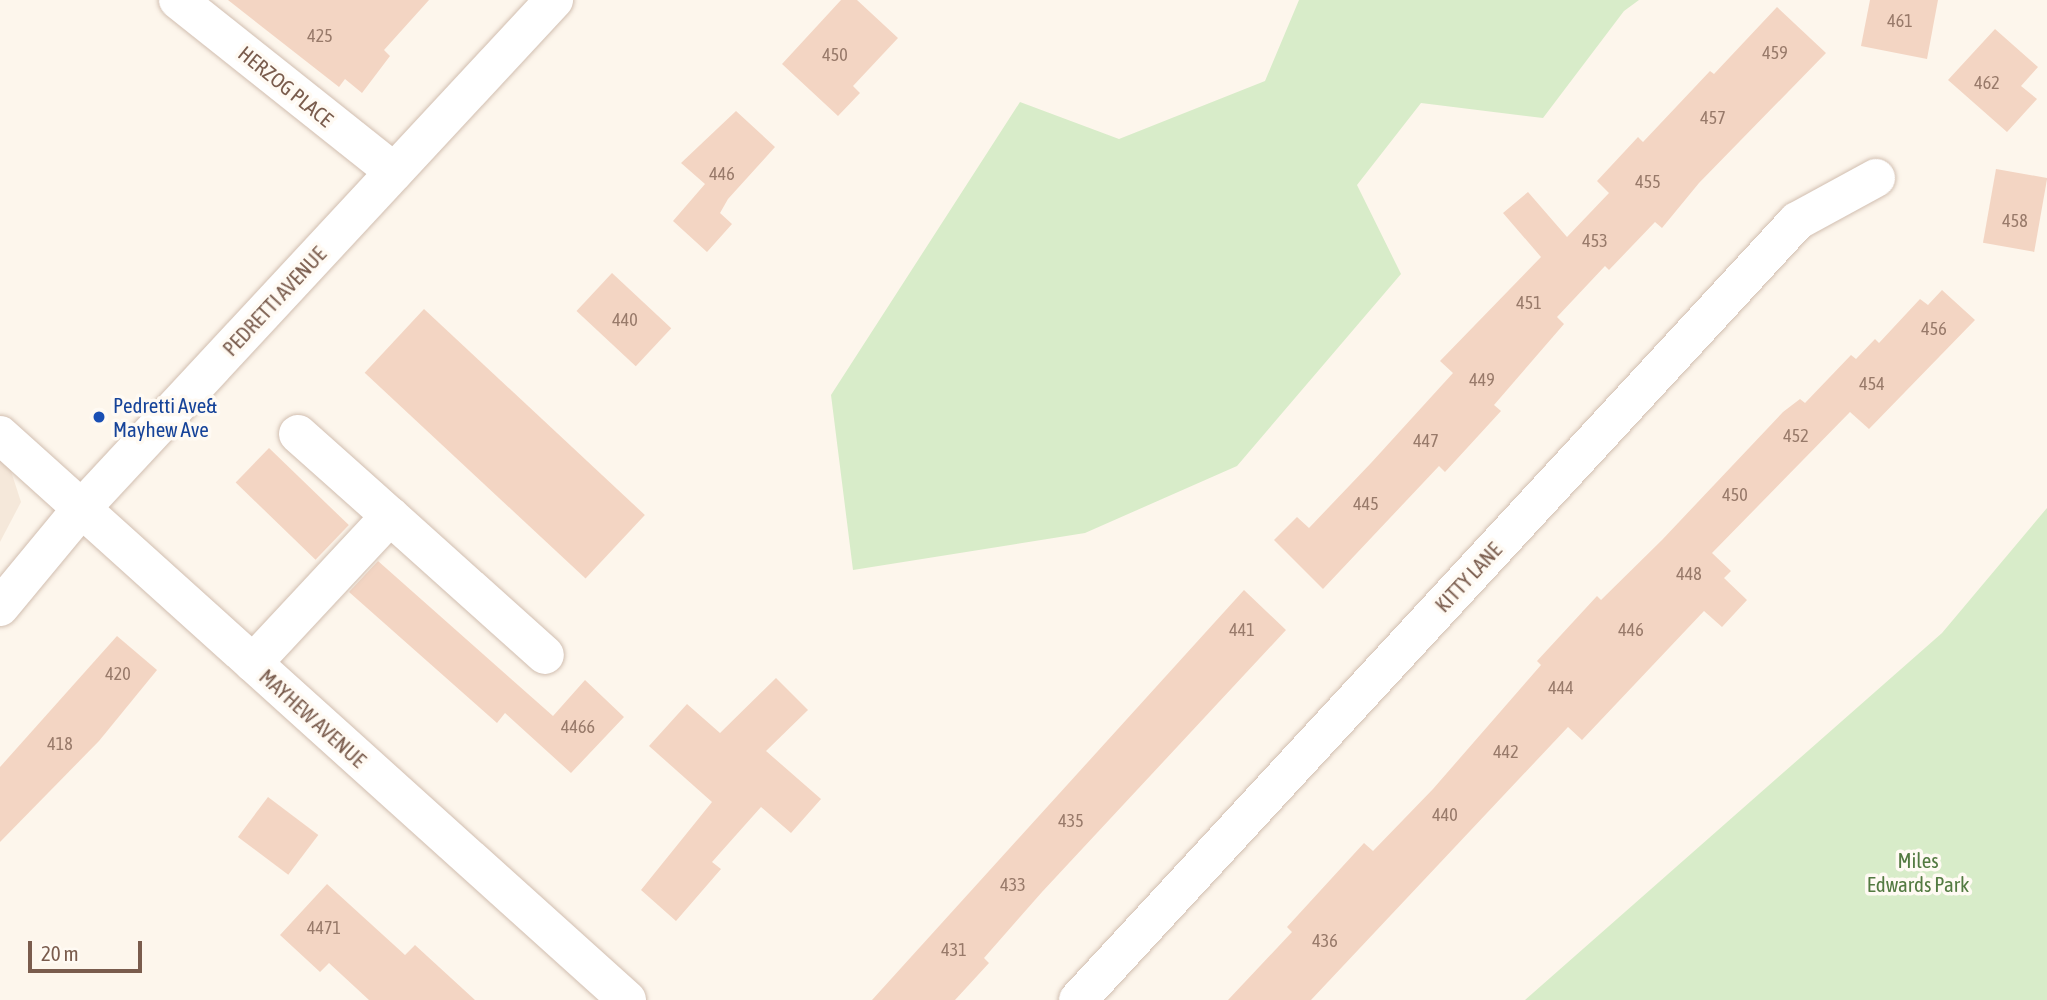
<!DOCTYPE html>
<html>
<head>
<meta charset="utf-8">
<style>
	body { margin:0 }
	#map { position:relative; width:2047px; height:1000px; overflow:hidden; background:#fdf6ec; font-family:"Asap Condensed",sans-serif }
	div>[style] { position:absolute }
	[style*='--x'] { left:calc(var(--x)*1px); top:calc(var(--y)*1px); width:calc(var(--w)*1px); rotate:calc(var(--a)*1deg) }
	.residential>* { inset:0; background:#f5e8da }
	.green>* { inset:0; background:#d8ecc9 }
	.building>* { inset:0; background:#f3d5c3; transform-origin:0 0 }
	.roads { filter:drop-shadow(0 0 2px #d1beb0) drop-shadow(0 0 2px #d1beb0) }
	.minor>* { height:38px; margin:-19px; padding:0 19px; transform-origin:19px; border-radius:19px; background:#fff }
	.dots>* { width:19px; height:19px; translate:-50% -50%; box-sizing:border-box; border:4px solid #fffaf3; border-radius:50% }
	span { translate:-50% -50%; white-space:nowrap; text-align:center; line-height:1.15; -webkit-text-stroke:7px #fffaf3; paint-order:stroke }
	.number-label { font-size:18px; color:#987a6a }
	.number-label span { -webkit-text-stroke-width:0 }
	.street-label { font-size:21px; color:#7a5c4d }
	.transit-label { font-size:21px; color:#164399 }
	.left { translate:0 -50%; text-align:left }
	.park-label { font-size:21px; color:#537a41 }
	.scale { position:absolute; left:28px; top:941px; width:114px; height:32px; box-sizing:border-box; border:4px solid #7a5c4d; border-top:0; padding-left:9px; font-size:21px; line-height:24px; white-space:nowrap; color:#7a5c4d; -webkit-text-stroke:5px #fffaf3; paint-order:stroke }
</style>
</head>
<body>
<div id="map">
	<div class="residential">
		<div style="clip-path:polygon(0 457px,9px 465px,21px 502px,0 542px)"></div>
	</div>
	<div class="green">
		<div style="clip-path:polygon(1299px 0,1639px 0,1624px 11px,1543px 118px,1421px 103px,1357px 185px,1401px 274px,1237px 466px,1085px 533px,853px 570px,831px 395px,1020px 102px,1119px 139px,1265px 81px)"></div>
		<div style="clip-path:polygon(2047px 508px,2047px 1000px,1525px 1000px,1942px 633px)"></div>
	</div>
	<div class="building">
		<div style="clip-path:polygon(228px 0,429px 0,384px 50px,390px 56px,362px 93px,345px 79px,339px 87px)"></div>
		<div style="clip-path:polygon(841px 0,857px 0,898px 38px,853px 86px,860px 93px,838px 116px,782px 64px)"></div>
		<div style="clip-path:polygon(1870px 0,1938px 0,1927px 59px,1861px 46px)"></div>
		<div style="clip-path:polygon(1777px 7px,1826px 53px,1699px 183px,1662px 228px,1655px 222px,1609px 270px,1605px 266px,1557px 317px,1564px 324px,1494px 405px,1501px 411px,1445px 472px,1439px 466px,1323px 589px,1274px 540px,1297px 517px,1309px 528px,1371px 463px,1453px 373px,1440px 361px,1541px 257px,1503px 213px,1528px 192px,1567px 237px,1609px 193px,1597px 181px,1638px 137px,1643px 142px,1710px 71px,1714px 74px)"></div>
		<div style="clip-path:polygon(1995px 29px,2038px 67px,2021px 86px,2037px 99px,2007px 132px,1948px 80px)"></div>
		<div style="clip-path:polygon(736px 111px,775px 147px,728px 199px,720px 213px,732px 224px,707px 252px,673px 221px,705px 184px,681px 163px)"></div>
		<div style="left:1996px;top:169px;width:52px;height:75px;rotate:10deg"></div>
		<div style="left:612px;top:273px;width:81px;height:52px;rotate:43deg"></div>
		<div style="clip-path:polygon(1942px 290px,1975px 320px,1869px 429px,1850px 412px,1712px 553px,1731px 571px,1724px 578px,1747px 600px,1722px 627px,1704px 611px,1582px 740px,1568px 727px,1311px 1000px,1228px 1000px,1292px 932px,1287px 927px,1364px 843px,1373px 851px,1433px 789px,1541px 665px,1537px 661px,1597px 596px,1601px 600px,1662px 540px,1783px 412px,1800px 399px,1805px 403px,1851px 355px,1856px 359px,1875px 339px,1879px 343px,1920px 299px,1928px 305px)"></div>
		<div style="left:424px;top:309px;width:302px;height:87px;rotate:43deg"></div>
		<div style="left:269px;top:448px;width:111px;height:48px;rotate:44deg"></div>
		<div style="clip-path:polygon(378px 561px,553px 716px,585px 680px,624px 717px,571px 773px,505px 713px,497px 723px,349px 592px)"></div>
		<div style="clip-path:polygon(1244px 590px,1286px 630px,1042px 892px,984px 958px,989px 963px,955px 1000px,872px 1000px)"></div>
		<div style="clip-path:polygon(117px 636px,157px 670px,99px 741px,0 842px,0 767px)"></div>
		<div style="clip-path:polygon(776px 678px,808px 710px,766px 751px,821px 799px,791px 833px,761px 807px,712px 862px,721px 869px,676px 921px,641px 890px,712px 802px,649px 746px,687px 704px,720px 733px)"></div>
		<div style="left:268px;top:797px;width:63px;height:50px;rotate:37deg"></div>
		<div style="clip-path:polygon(327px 884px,405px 955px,415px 945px,475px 1000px,369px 1000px,329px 963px,320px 972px,280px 935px)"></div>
	</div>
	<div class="roads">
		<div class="minor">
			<div style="--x:178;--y:0;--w:276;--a:38.5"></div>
			<div style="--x:298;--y:434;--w:123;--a:41.7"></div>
			<div style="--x:0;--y:435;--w:844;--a:42.02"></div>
			<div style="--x:0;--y:607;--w:127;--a:-50.4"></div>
			<div style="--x:81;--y:509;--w:695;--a:-47.1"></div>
			<div style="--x:253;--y:663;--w:201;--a:-47"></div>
			<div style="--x:390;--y:516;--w:208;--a:41.9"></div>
			<div style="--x:1078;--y:1000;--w:1060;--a:-47.29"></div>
			<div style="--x:1797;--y:221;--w:90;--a:-28.6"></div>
		</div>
	</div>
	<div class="dots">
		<div style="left:99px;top:417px;background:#1a4fb4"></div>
	</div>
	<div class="number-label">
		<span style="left:1900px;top:21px">461</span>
		<span style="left:320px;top:36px">425</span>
		<span style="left:1775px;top:53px">459</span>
		<span style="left:835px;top:55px">450</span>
		<span style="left:1987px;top:83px">462</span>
		<span style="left:1713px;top:118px">457</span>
		<span style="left:722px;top:174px">446</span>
		<span style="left:1648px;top:182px">455</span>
		<span style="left:2015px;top:221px">458</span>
		<span style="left:1595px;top:241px">453</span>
		<span style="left:1529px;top:303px">451</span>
		<span style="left:625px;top:320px">440</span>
		<span style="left:1934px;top:329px">456</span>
		<span style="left:1482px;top:380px">449</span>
		<span style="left:1872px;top:384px">454</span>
		<span style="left:1796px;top:436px">452</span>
		<span style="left:1426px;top:441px">447</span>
		<span style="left:1735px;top:495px">450</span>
		<span style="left:1366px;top:504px">445</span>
		<span style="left:1689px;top:574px">448</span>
		<span style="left:1242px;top:630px">441</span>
		<span style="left:1631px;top:630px">446</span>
		<span style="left:118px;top:674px">420</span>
		<span style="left:1561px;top:688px">444</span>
		<span style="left:578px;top:727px">4466</span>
		<span style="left:60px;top:744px">418</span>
		<span style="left:1506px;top:752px">442</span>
		<span style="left:1445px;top:815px">440</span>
		<span style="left:1071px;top:821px">435</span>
		<span style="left:1013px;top:885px">433</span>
		<span style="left:324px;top:928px">4471</span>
		<span style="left:1325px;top:941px">436</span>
		<span style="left:954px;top:950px">431</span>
	</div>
	<div class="street-label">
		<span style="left:286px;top:86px;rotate:39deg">HERZOG PLACE</span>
		<span style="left:274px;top:301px;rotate:-47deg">PEDRETTI AVENUE</span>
		<span style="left:1468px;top:577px;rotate:-47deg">KITTY LANE</span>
		<span style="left:313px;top:718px;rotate:42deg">MAYHEW AVENUE</span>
	</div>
	<div class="transit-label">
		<span class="left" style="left:113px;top:417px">Pedretti Ave&amp;<br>Mayhew Ave</span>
	</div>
	<div class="park-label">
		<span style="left:1918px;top:872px">Miles<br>Edwards Park</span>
	</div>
	<div class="scale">20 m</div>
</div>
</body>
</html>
